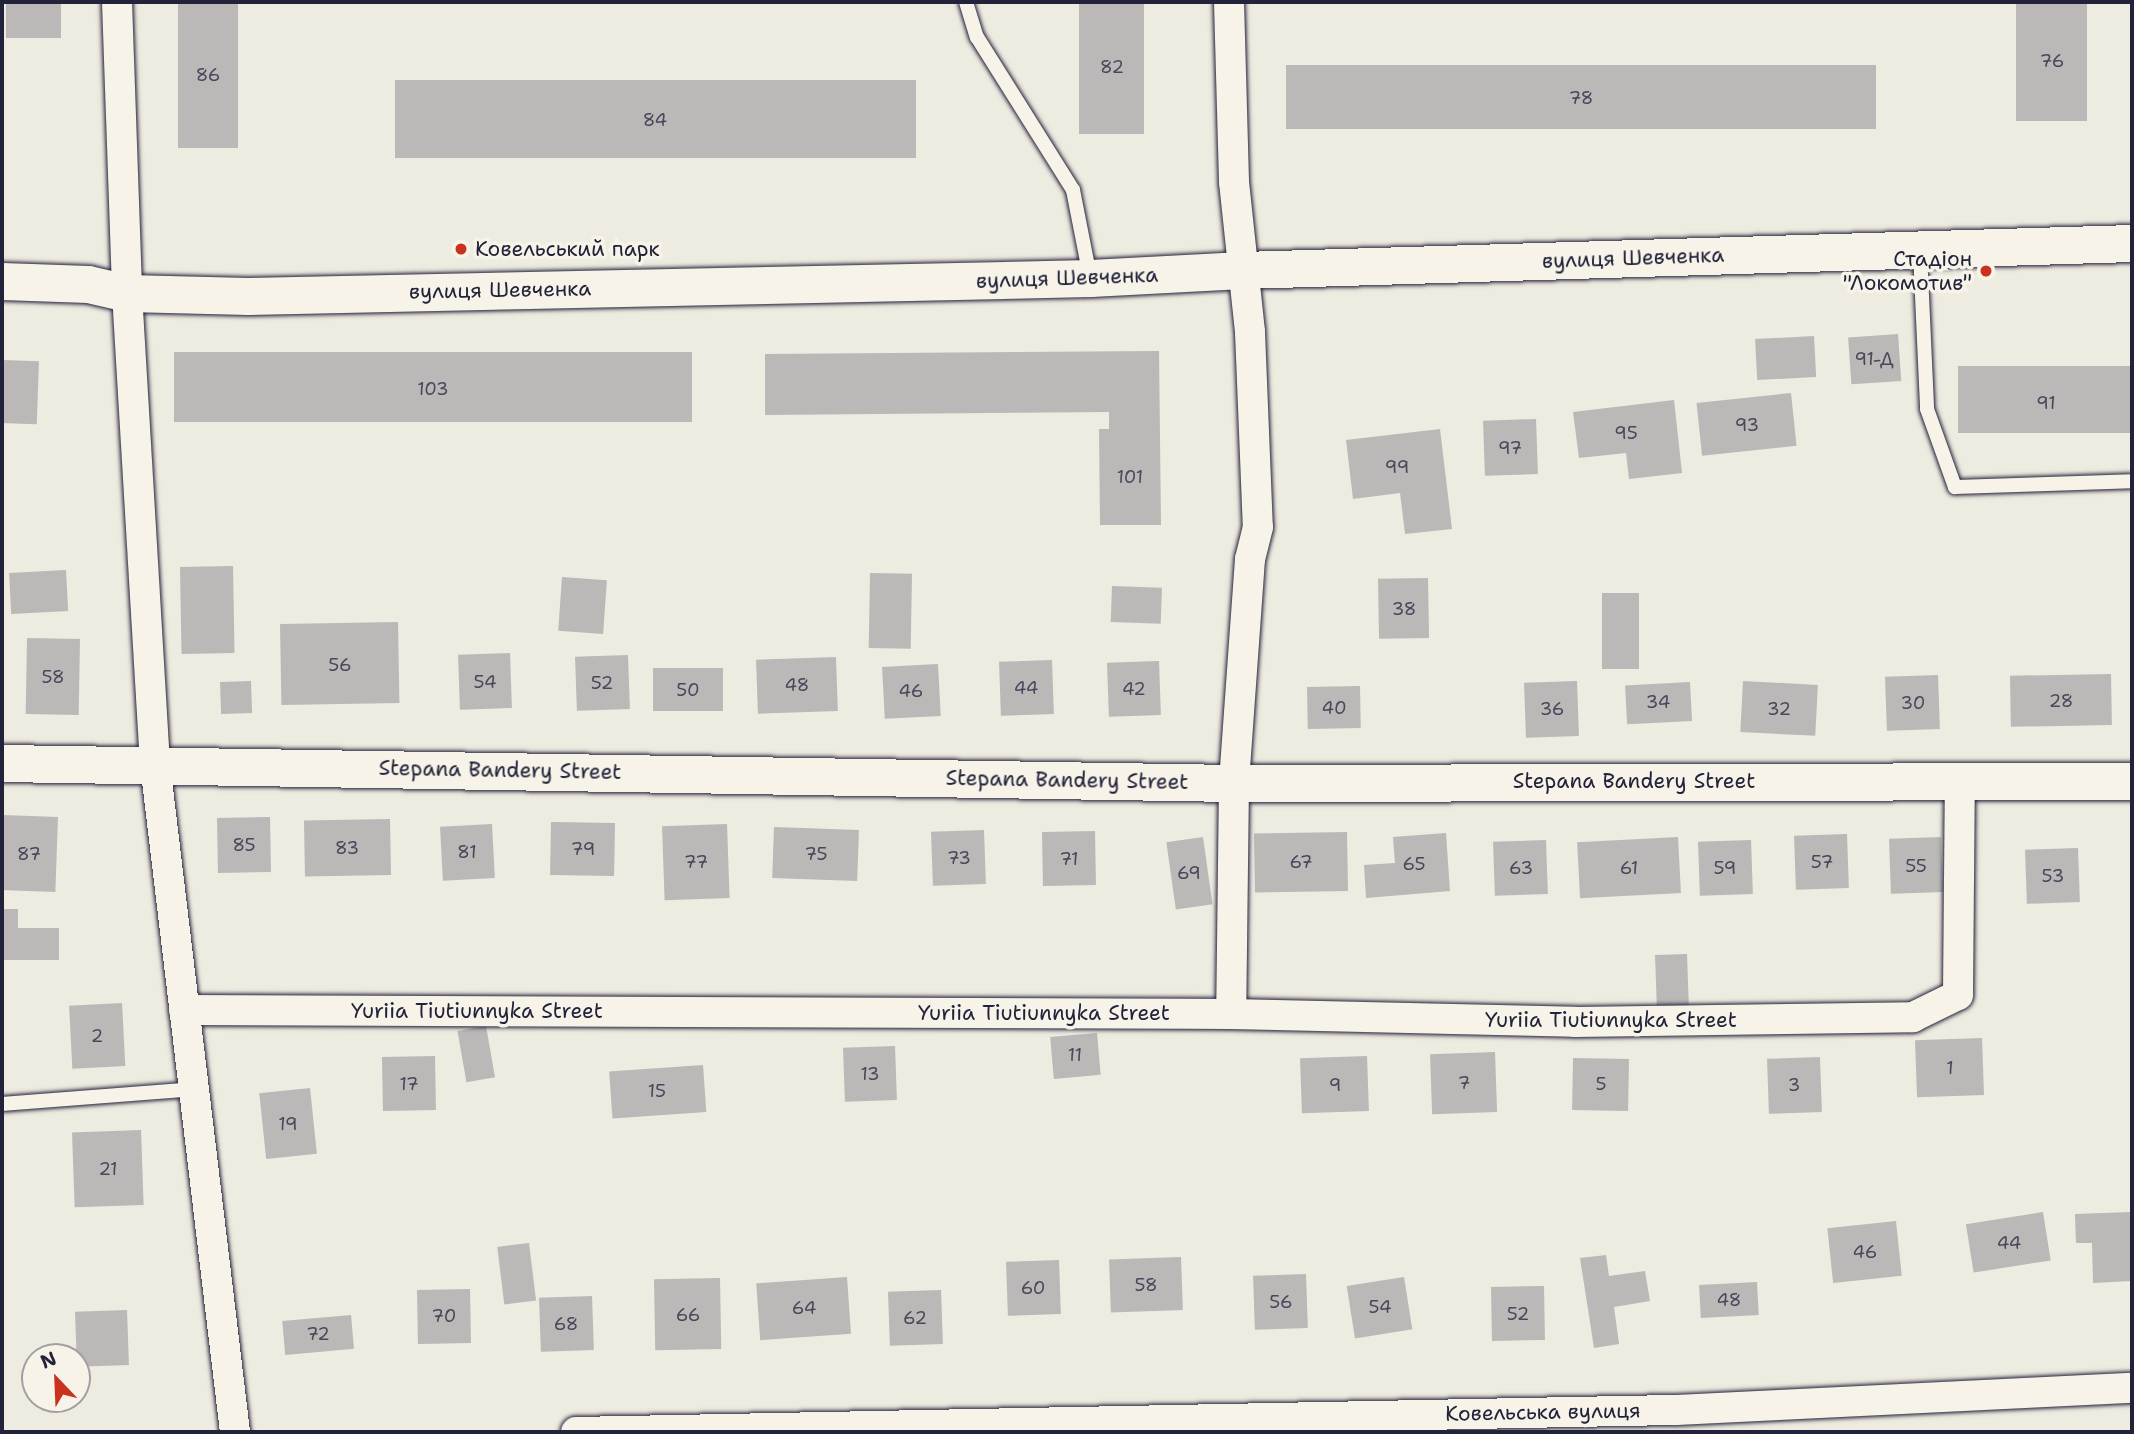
<!DOCTYPE html>
<html>
<head>
<meta charset="utf-8">
<style>
	body { margin:0 }
	#map { position:relative; width:2134px; height:1434px; overflow:hidden; background:#eeebe1; font-family:"Shantell Sans",sans-serif }
	div>[style] { position:absolute }
	[style*='--x'] { left:calc(var(--x)*1px); top:calc(var(--y)*1px); width:calc(var(--w)*1px); rotate:calc(var(--a)*1deg) }
	.building>* { inset:0; background:#bbb8b7; transform-origin:0 0 }
	.roads { filter:drop-shadow(0 0 2px #22223b) drop-shadow(0 0 2px #22223b) }
	.service>* { height:14px; margin:-7px; padding:0 7px; transform-origin:7px; border-radius:7px; background:#f7f3e8 }
	.minor>* { height:30px; margin:-15px; padding:0 15px; transform-origin:15px; border-radius:15px; background:#f7f3e8 }
	.tertiary>* { height:37px; margin:-18.5px; padding:0 18.5px; transform-origin:18.5px; border-radius:18.5px; background:#f7f3e8 }
	.dots>* { width:19px; height:19px; translate:-50% -50%; box-sizing:border-box; border:4px solid #f7f3e8; border-radius:50% }
	span { translate:-50% -50%; white-space:nowrap; text-align:center; line-height:1.15; -webkit-text-stroke:7px #f7f3e8; paint-order:stroke }
	.number-label { font-size:18px; color:#48485a }
	.number-label span { -webkit-text-stroke-width:0 }
	.poi-label { font-size:21px; color:#22223b }
	.left { translate:0 -50%; text-align:left }
	.right { translate:-100% -50%; text-align:right }
	.street-label { font-size:21px; color:#22223b }
	.frame { position:absolute; inset:0; border:4px solid #22223b; pointer-events:none }
	.north { position:absolute; left:21px; top:1343px; width:70px; height:70px; box-sizing:border-box; background:#f7f3e8; border:2px solid #a29fa3; border-radius:50%; rotate:337deg; font-size:19px; font-weight:700; line-height:28px; text-align:center; color:#22223b }
	.north::after { content:''; display:block; margin:auto; width:24px; height:32px; background:#c8321e; clip-path:polygon(50% 0,100% 100%,50% 72%,0 100%) }
</style>
</head>
<body>
<div id="map">
	<div class="building">
		<div style="left:6px;top:2px;width:55px;height:36px"></div>
		<div style="left:178px;top:2px;width:60px;height:146px"></div>
		<div style="left:1079px;top:2px;width:65px;height:132px"></div>
		<div style="left:2016px;top:2px;width:71px;height:119px"></div>
		<div style="left:1876px;top:65px;width:64px;height:590px;rotate:90deg"></div>
		<div style="left:916px;top:80px;width:78px;height:521px;rotate:90deg"></div>
		<div style="left:1898px;top:334px;width:47px;height:50px;rotate:86deg"></div>
		<div style="left:1814px;top:336px;width:41px;height:59px;rotate:87deg"></div>
		<div style="clip-path:polygon(1159px 351px,1161px 525px,1100px 525px,1099px 429px,1109px 429px,1109px 412px,765px 415px,765px 354px)"></div>
		<div style="left:692px;top:352px;width:70px;height:518px;rotate:90deg"></div>
		<div style="left:2px;top:360px;width:37px;height:63px;rotate:2deg"></div>
		<div style="left:2132px;top:366px;width:67px;height:174px;rotate:90deg"></div>
		<div style="left:1791px;top:393px;width:53px;height:95px;rotate:84deg"></div>
		<div style="clip-path:polygon(1674px 400px,1682px 473px,1629px 479px,1626px 453px,1579px 458px,1573px 412px)"></div>
		<div style="left:1536px;top:419px;width:55px;height:53px;rotate:88deg"></div>
		<div style="clip-path:polygon(1440px 429px,1452px 529px,1405px 534px,1400px 493px,1353px 499px,1346px 440px)"></div>
		<div style="left:233px;top:566px;width:87px;height:53px;rotate:89deg"></div>
		<div style="left:66px;top:570px;width:41px;height:57px;rotate:87deg"></div>
		<div style="left:870px;top:573px;width:42px;height:75px;rotate:1deg"></div>
		<div style="left:562px;top:577px;width:45px;height:54px;rotate:4deg"></div>
		<div style="left:1428px;top:578px;width:60px;height:50px;rotate:89deg"></div>
		<div style="left:1112px;top:586px;width:50px;height:36px;rotate:2deg"></div>
		<div style="left:1602px;top:593px;width:37px;height:76px"></div>
		<div style="left:398px;top:622px;width:81px;height:118px;rotate:89deg"></div>
		<div style="left:27px;top:638px;width:53px;height:76px;rotate:1deg"></div>
		<div style="left:510px;top:653px;width:55px;height:52px;rotate:88deg"></div>
		<div style="left:628px;top:655px;width:54px;height:53px;rotate:88deg"></div>
		<div style="left:836px;top:657px;width:54px;height:80px;rotate:88deg"></div>
		<div style="left:1052px;top:660px;width:54px;height:53px;rotate:88deg"></div>
		<div style="left:1159px;top:661px;width:54px;height:52px;rotate:88deg"></div>
		<div style="left:938px;top:664px;width:52px;height:56px;rotate:87deg"></div>
		<div style="left:723px;top:668px;width:43px;height:70px;rotate:90deg"></div>
		<div style="left:2111px;top:674px;width:51px;height:101px;rotate:89deg"></div>
		<div style="left:1938px;top:675px;width:54px;height:53px;rotate:88deg"></div>
		<div style="left:251px;top:681px;width:32px;height:31px;rotate:88deg"></div>
		<div style="left:1577px;top:681px;width:55px;height:53px;rotate:88deg"></div>
		<div style="left:1743px;top:681px;width:75px;height:51px;rotate:3deg"></div>
		<div style="left:1690px;top:682px;width:39px;height:65px;rotate:87deg"></div>
		<div style="left:1360px;top:686px;width:42px;height:53px;rotate:89deg"></div>
		<div style="left:2px;top:815px;width:56px;height:75px;rotate:2deg"></div>
		<div style="left:270px;top:817px;width:55px;height:53px;rotate:89deg"></div>
		<div style="left:390px;top:819px;width:56px;height:86px;rotate:89deg"></div>
		<div style="left:551px;top:822px;width:64px;height:53px;rotate:1deg"></div>
		<div style="left:492px;top:824px;width:54px;height:52px;rotate:87deg"></div>
		<div style="left:727px;top:824px;width:74px;height:65px;rotate:88deg"></div>
		<div style="left:774px;top:827px;width:85px;height:51px;rotate:2deg"></div>
		<div style="left:984px;top:830px;width:54px;height:53px;rotate:88deg"></div>
		<div style="left:1095px;top:831px;width:54px;height:53px;rotate:89deg"></div>
		<div style="left:1347px;top:832px;width:59px;height:93px;rotate:89deg"></div>
		<div style="clip-path:polygon(1446px 833px,1450px 891px,1366px 898px,1364px 865px,1395px 863px,1393px 837px)"></div>
		<div style="left:1847px;top:834px;width:54px;height:53px;rotate:88deg"></div>
		<div style="left:1203px;top:837px;width:68px;height:37px;rotate:82deg"></div>
		<div style="left:1678px;top:837px;width:56px;height:101px;rotate:87deg"></div>
		<div style="left:1941px;top:837px;width:55px;height:52px;rotate:88deg"></div>
		<div style="left:1546px;top:840px;width:54px;height:53px;rotate:88deg"></div>
		<div style="left:1751px;top:840px;width:54px;height:53px;rotate:88deg"></div>
		<div style="left:2078px;top:848px;width:54px;height:53px;rotate:88deg"></div>
		<div style="clip-path:polygon(2px 909px,18px 909px,18px 928px,59px 928px,59px 960px,2px 960px)"></div>
		<div style="left:1687px;top:954px;width:60px;height:32px;rotate:88deg"></div>
		<div style="left:122px;top:1003px;width:63px;height:53px;rotate:87deg"></div>
		<div style="left:486px;top:1026px;width:52px;height:29px;rotate:80deg"></div>
		<div style="left:1097px;top:1033px;width:42px;height:47px;rotate:85deg"></div>
		<div style="left:1982px;top:1038px;width:57px;height:67px;rotate:88deg"></div>
		<div style="left:895px;top:1046px;width:54px;height:52px;rotate:88deg"></div>
		<div style="left:1495px;top:1052px;width:60px;height:65px;rotate:88deg"></div>
		<div style="left:435px;top:1056px;width:54px;height:53px;rotate:89deg"></div>
		<div style="left:1367px;top:1056px;width:55px;height:67px;rotate:88deg"></div>
		<div style="left:1820px;top:1057px;width:55px;height:53px;rotate:88deg"></div>
		<div style="left:1573px;top:1058px;width:56px;height:52px;rotate:1deg"></div>
		<div style="left:703px;top:1065px;width:47px;height:94px;rotate:86deg"></div>
		<div style="left:310px;top:1088px;width:66px;height:51px;rotate:84deg"></div>
		<div style="left:141px;top:1130px;width:75px;height:69px;rotate:88deg"></div>
		<div style="left:2043px;top:1212px;width:49px;height:78px;rotate:81deg"></div>
		<div style="clip-path:polygon(2132px 1212px,2132px 1281px,2093px 1283px,2092px 1243px,2076px 1243px,2075px 1214px)"></div>
		<div style="left:1896px;top:1221px;width:55px;height:69px;rotate:84deg"></div>
		<div style="left:529px;top:1243px;width:58px;height:32px;rotate:83deg"></div>
		<div style="clip-path:polygon(1606px 1255px,1609px 1276px,1645px 1271px,1650px 1301px,1614px 1307px,1619px 1344px,1594px 1348px,1580px 1258px)"></div>
		<div style="left:1181px;top:1257px;width:53px;height:72px;rotate:88deg"></div>
		<div style="left:1059px;top:1260px;width:54px;height:53px;rotate:88deg"></div>
		<div style="left:1306px;top:1274px;width:54px;height:53px;rotate:88deg"></div>
		<div style="left:847px;top:1277px;width:57px;height:91px;rotate:86deg"></div>
		<div style="left:1404px;top:1277px;width:53px;height:58px;rotate:81deg"></div>
		<div style="left:720px;top:1278px;width:71px;height:66px;rotate:89deg"></div>
		<div style="left:1757px;top:1282px;width:33px;height:58px;rotate:87deg"></div>
		<div style="left:1544px;top:1286px;width:54px;height:53px;rotate:89deg"></div>
		<div style="left:470px;top:1289px;width:54px;height:53px;rotate:89deg"></div>
		<div style="left:941px;top:1290px;width:54px;height:53px;rotate:88deg"></div>
		<div style="left:592px;top:1296px;width:54px;height:53px;rotate:88deg"></div>
		<div style="left:127px;top:1310px;width:55px;height:52px;rotate:88deg"></div>
		<div style="left:351px;top:1315px;width:34px;height:69px;rotate:85deg"></div>
	</div>
	<div class="roads">
		<div class="service">
			<div style="--x:966;--y:2;--w:37;--a:73"></div>
			<div style="--x:977;--y:37;--w:181;--a:57.9"></div>
			<div style="--x:1073;--y:190;--w:89;--a:78.9"></div>
			<div style="--x:1920;--y:252;--w:157;--a:87.4"></div>
			<div style="--x:1927;--y:409;--w:83;--a:70.3"></div>
			<div style="--x:1955;--y:487;--w:177;--a:-1.9"></div>
			<div style="--x:2;--y:1104;--w:194;--a:-4.4"></div>
		</div>
		<div class="minor">
			<div style="--x:117;--y:2;--w:291;--a:88"></div>
			<div style="--x:127;--y:293;--w:472;--a:86.6"></div>
			<div style="--x:155;--y:764;--w:673;--a:83.17"></div>
			<div style="--x:1229;--y:2;--w:180;--a:88.4"></div>
			<div style="--x:1234;--y:182;--w:151;--a:83.9"></div>
			<div style="--x:1250;--y:332;--w:195;--a:87.7"></div>
			<div style="--x:1258;--y:527;--w:33;--a:104"></div>
			<div style="--x:1250;--y:559;--w:225;--a:94.1"></div>
			<div style="--x:1234;--y:783;--w:231;--a:90.7"></div>
			<div style="--x:184;--y:1010;--w:1047;--a:0.22"></div>
			<div style="--x:1231;--y:1014;--w:344;--a:1.3"></div>
			<div style="--x:1575;--y:1022;--w:338;--a:-0.8"></div>
			<div style="--x:1913;--y:1017;--w:50;--a:-26.1"></div>
			<div style="--x:1958;--y:995;--w:216;--a:-89.5"></div>
			<div style="--x:576;--y:1432;--w:1100;--a:-1.15"></div>
			<div style="--x:1676;--y:1410;--w:457;--a:-2.8"></div>
		</div>
		<div class="tertiary">
			<div style="--x:2;--y:281;--w:86;--a:2"></div>
			<div style="--x:88;--y:284;--w:40;--a:13"></div>
			<div style="--x:127;--y:293;--w:121;--a:1.4"></div>
			<div style="--x:248;--y:296;--w:842;--a:-1.22"></div>
			<div style="--x:1090;--y:278;--w:153;--a:-3"></div>
			<div style="--x:1243;--y:270;--w:889;--a:-1.74"></div>
			<div style="--x:2;--y:763;--w:1232;--a:0.93"></div>
			<div style="--x:1234;--y:783;--w:898;--a:-0.13"></div>
		</div>
	</div>
	<div class="dots">
		<div style="left:461px;top:249px;background:#c8321e"></div>
		<div style="left:1986px;top:271px;background:#c8321e"></div>
	</div>
	<div class="number-label">
		<span style="left:2052px;top:61px">76</span>
		<span style="left:1112px;top:67px">82</span>
		<span style="left:208px;top:75px">86</span>
		<span style="left:1581px;top:98px">78</span>
		<span style="left:655px;top:120px">84</span>
		<span style="left:1874px;top:359px">91-Д</span>
		<span style="left:433px;top:389px">103</span>
		<span style="left:2046px;top:403px">91</span>
		<span style="left:1747px;top:425px">93</span>
		<span style="left:1626px;top:433px">95</span>
		<span style="left:1510px;top:448px">97</span>
		<span style="left:1397px;top:467px">99</span>
		<span style="left:1130px;top:477px">101</span>
		<span style="left:1404px;top:609px">38</span>
		<span style="left:340px;top:665px">56</span>
		<span style="left:53px;top:677px">58</span>
		<span style="left:485px;top:682px">54</span>
		<span style="left:602px;top:683px">52</span>
		<span style="left:797px;top:685px">48</span>
		<span style="left:1026px;top:688px">44</span>
		<span style="left:1134px;top:689px">42</span>
		<span style="left:688px;top:690px">50</span>
		<span style="left:911px;top:691px">46</span>
		<span style="left:2061px;top:701px">28</span>
		<span style="left:1658px;top:702px">34</span>
		<span style="left:1913px;top:703px">30</span>
		<span style="left:1334px;top:708px">40</span>
		<span style="left:1552px;top:709px">36</span>
		<span style="left:1779px;top:709px">32</span>
		<span style="left:244px;top:845px">85</span>
		<span style="left:347px;top:848px">83</span>
		<span style="left:583px;top:849px">79</span>
		<span style="left:467px;top:852px">81</span>
		<span style="left:29px;top:854px">87</span>
		<span style="left:816px;top:854px">75</span>
		<span style="left:959px;top:858px">73</span>
		<span style="left:1069px;top:859px">71</span>
		<span style="left:696px;top:862px">77</span>
		<span style="left:1301px;top:862px">67</span>
		<span style="left:1822px;top:862px">57</span>
		<span style="left:1414px;top:864px">65</span>
		<span style="left:1916px;top:866px">55</span>
		<span style="left:1521px;top:868px">63</span>
		<span style="left:1629px;top:868px">61</span>
		<span style="left:1725px;top:868px">59</span>
		<span style="left:1189px;top:873px">69</span>
		<span style="left:2053px;top:876px">53</span>
		<span style="left:97px;top:1036px">2</span>
		<span style="left:1075px;top:1055px">11</span>
		<span style="left:1950px;top:1068px">1</span>
		<span style="left:870px;top:1074px">13</span>
		<span style="left:1464px;top:1083px">7</span>
		<span style="left:409px;top:1084px">17</span>
		<span style="left:1601px;top:1084px">5</span>
		<span style="left:1335px;top:1085px">9</span>
		<span style="left:1794px;top:1085px">3</span>
		<span style="left:657px;top:1091px">15</span>
		<span style="left:288px;top:1124px">19</span>
		<span style="left:108px;top:1169px">21</span>
		<span style="left:2009px;top:1243px">44</span>
		<span style="left:1865px;top:1252px">46</span>
		<span style="left:1146px;top:1285px">58</span>
		<span style="left:1033px;top:1288px">60</span>
		<span style="left:1729px;top:1300px">48</span>
		<span style="left:1281px;top:1302px">56</span>
		<span style="left:1380px;top:1307px">54</span>
		<span style="left:804px;top:1308px">64</span>
		<span style="left:1518px;top:1314px">52</span>
		<span style="left:688px;top:1315px">66</span>
		<span style="left:444px;top:1316px">70</span>
		<span style="left:915px;top:1318px">62</span>
		<span style="left:566px;top:1324px">68</span>
		<span style="left:318px;top:1334px">72</span>
	</div>
	<div class="poi-label">
		<span class="left" style="left:475px;top:249px">Ковельський парк</span>
		<span class="right" style="left:1972px;top:271px">Стадіон<br>"Локомотив"</span>
	</div>
	<div class="street-label">
		<span style="left:1633px;top:258px;rotate:-2deg">вулиця Шевченка</span>
		<span style="left:1067px;top:278px;rotate:-2deg">вулиця Шевченка</span>
		<span style="left:500px;top:290px;rotate:-1deg">вулиця Шевченка</span>
		<span style="left:500px;top:770px;rotate:1deg">Stepana Bandery Street</span>
		<span style="left:1067px;top:780px;rotate:1deg">Stepana Bandery Street</span>
		<span style="left:1634px;top:781px">Stepana Bandery Street</span>
		<span style="left:477px;top:1011px">Yuriia Tiutiunnyka Street</span>
		<span style="left:1044px;top:1013px">Yuriia Tiutiunnyka Street</span>
		<span style="left:1611px;top:1020px">Yuriia Tiutiunnyka Street</span>
		<span style="left:1543px;top:1412px;rotate:-1deg">Ковельська вулиця</span>
	</div>
	<div class="frame"></div>
	<div class="north">N</div>
</div>
</body>
</html>
